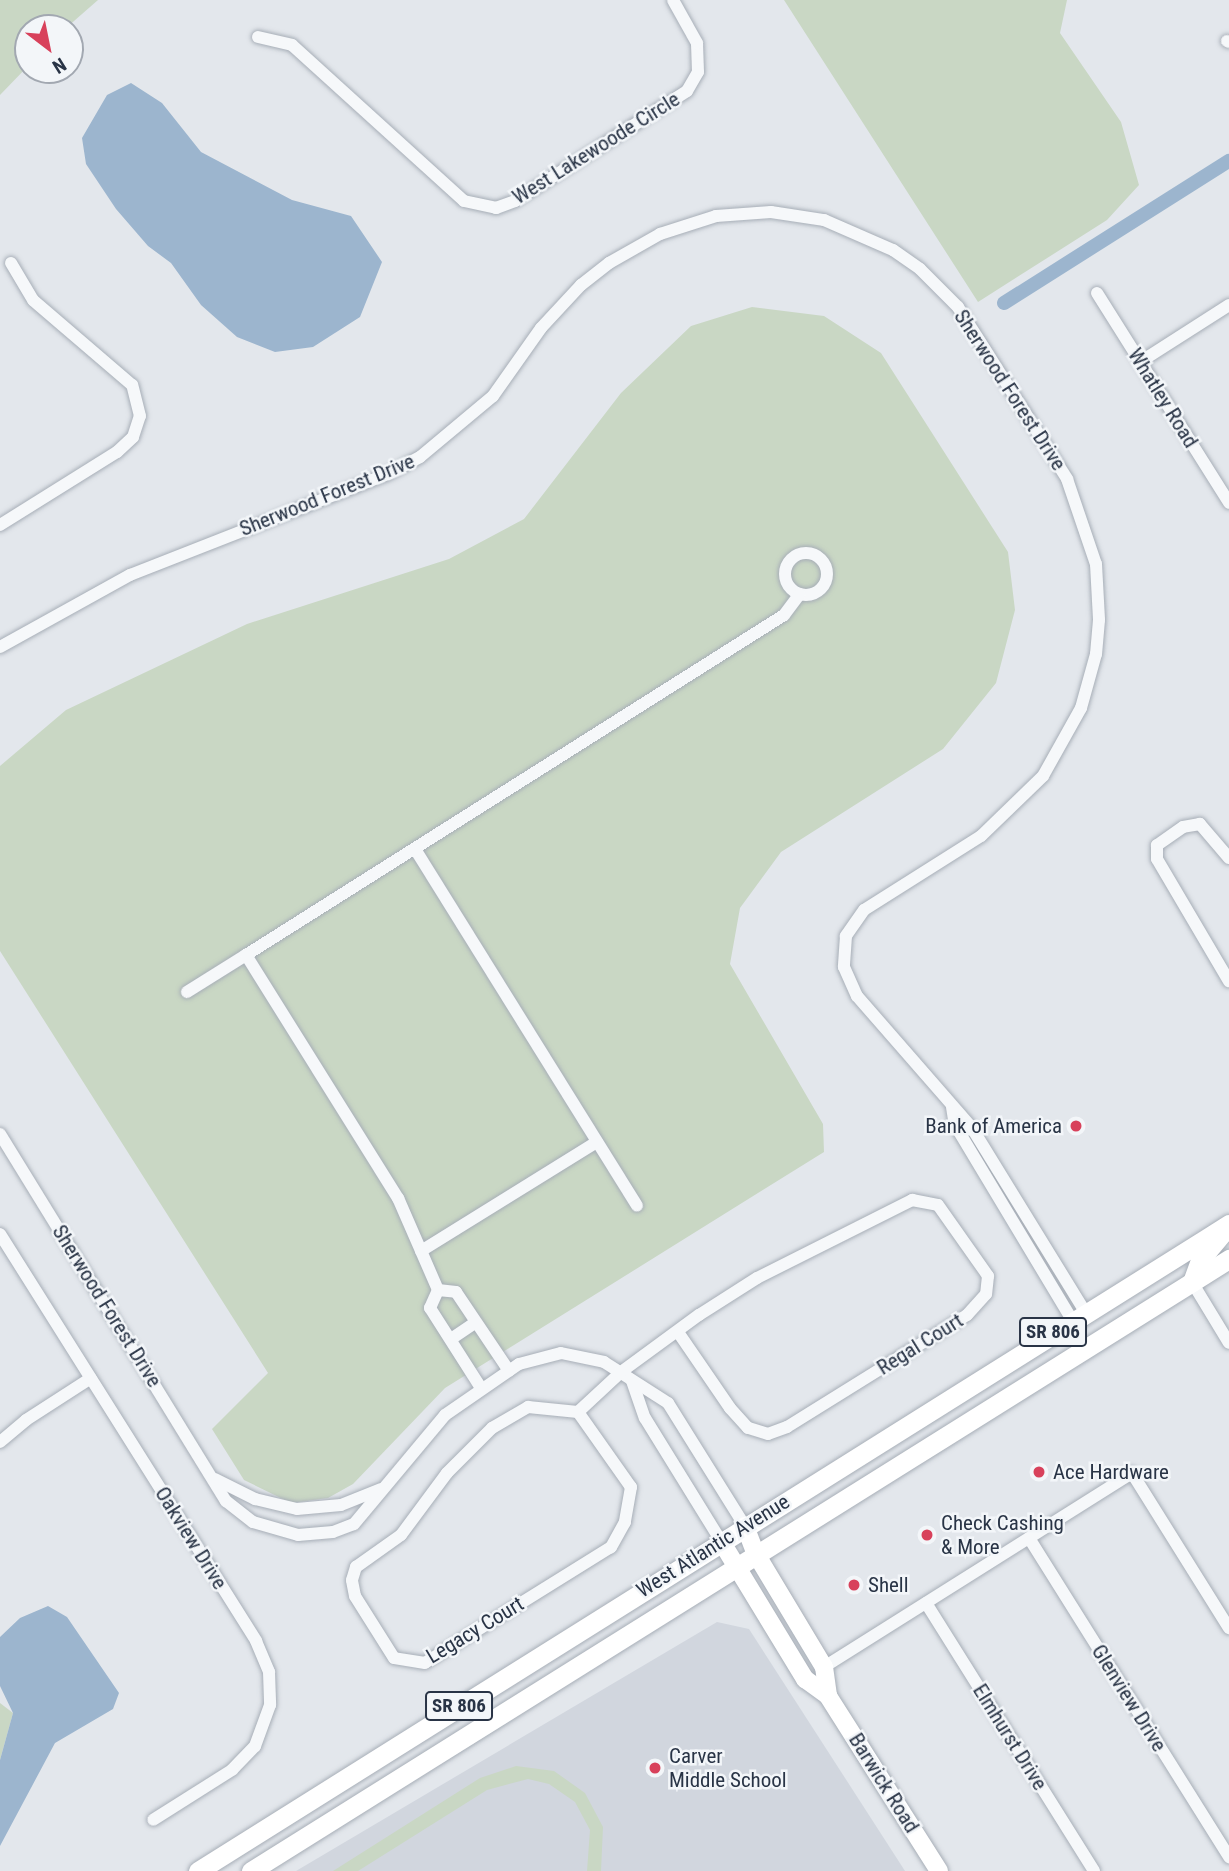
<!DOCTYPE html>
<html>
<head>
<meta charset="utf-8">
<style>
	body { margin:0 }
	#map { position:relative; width:1229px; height:1871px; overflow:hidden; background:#e3e7ec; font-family:"Roboto Condensed",sans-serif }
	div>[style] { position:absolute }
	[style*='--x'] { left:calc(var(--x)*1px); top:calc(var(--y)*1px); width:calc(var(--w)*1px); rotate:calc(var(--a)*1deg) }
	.built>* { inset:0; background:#d1d6de }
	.green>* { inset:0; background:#c9d7c4 }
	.water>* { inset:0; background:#9cb5ce }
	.canal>* { height:14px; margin:-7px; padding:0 7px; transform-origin:7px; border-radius:7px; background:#9cb5ce }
	.roads { filter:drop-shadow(0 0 2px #a7aeb7) drop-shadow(0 0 2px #a7aeb7) }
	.street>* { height:12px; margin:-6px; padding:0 6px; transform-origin:6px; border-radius:6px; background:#f6f8fa }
	.street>.ring { margin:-6px; padding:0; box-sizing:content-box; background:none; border:12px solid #f6f8fa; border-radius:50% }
	.secondary>* { height:18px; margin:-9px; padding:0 9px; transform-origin:9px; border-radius:9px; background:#fff }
	.primary>* { height:19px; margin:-9.5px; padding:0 9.5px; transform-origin:9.5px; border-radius:9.5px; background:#fff }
	.dots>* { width:19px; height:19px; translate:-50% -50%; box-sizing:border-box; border:4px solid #f3f6f9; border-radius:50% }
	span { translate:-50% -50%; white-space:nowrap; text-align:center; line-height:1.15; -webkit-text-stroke:5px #f3f6f9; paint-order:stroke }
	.shield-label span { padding:2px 5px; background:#f3f6f9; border:2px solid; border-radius:5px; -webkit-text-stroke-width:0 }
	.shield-label { font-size:19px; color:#293446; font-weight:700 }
	.street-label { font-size:21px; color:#293446 }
	.poi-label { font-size:21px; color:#293446 }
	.right { translate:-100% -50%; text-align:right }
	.left { translate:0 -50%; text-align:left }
	.north { position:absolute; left:14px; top:14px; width:70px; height:70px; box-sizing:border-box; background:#f3f6f9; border:2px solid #a2a8b1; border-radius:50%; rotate:148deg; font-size:19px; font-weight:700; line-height:28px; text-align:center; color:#293446 }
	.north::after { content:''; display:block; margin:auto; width:24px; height:32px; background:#d8415b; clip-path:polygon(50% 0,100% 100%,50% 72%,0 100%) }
</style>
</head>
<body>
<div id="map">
	<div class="built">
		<div style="clip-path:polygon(717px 1622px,749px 1629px,905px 1871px,296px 1871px)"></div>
	</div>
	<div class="green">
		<div style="clip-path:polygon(0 0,98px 0,66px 28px,28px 28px,28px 66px,0 95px)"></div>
		<div style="clip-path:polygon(784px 0,1067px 0,1060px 33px,1121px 122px,1139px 185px,1107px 220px,978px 302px)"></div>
		<div style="clip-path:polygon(752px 307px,824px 316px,881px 353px,1008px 552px,1015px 610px,996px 683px,943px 749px,781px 852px,740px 908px,730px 964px,823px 1124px,824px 1152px,445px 1388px,353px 1484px,328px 1498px,291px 1503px,244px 1480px,212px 1429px,268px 1373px,0 951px,0 766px,66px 710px,247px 624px,449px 559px,524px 519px,621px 393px,691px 326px)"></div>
		<div style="clip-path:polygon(0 1703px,13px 1713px,0 1760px)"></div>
		<div style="clip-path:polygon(516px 1766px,554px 1771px,585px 1793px,603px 1827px,601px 1871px,587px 1871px,590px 1830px,575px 1802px,549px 1784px,528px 1779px,487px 1790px,358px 1871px,333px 1871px,480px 1778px)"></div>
	</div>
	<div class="water">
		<div style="clip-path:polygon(131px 83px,162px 103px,201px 152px,292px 200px,351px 216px,382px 262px,360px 317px,313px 347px,275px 352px,237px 337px,201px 305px,171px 263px,148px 246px,116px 209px,86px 164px,82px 138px,107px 95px)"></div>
		<div style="clip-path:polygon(48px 1606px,67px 1617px,119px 1693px,113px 1709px,55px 1743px,0 1846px,0 1760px,13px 1713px,0 1686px,0 1637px,20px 1618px)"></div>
	</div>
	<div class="canal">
		<div style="--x:1004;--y:303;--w:266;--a:-32.3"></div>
	</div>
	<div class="roads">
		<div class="street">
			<div style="--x:258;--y:37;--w:35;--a:13"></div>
			<div style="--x:292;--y:45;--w:232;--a:42.2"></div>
			<div style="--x:464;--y:201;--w:33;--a:12"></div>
			<div style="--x:496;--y:208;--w:20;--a:-20"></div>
			<div style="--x:515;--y:201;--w:204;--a:-32.6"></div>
			<div style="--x:687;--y:91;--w:22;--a:-60"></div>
			<div style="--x:698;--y:72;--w:29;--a:-92"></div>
			<div style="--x:697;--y:43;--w:49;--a:-119.2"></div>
			<div style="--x:1227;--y:41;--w:2;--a:27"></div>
			<div style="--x:1097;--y:293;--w:248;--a:57.8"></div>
			<div style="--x:1140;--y:362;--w:106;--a:-32.6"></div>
			<div style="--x:0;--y:525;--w:138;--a:-32"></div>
			<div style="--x:117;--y:452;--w:22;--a:-43"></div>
			<div style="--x:133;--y:437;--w:22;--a:-72"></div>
			<div style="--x:140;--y:416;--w:32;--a:-104"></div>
			<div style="--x:132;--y:385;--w:130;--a:-139.4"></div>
			<div style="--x:33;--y:300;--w:43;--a:-120.7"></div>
			<div class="ring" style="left:785px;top:553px;width:30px;height:30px"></div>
			<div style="--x:0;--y:647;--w:149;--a:-29"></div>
			<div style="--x:130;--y:575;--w:277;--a:-21.4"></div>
			<div style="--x:388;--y:474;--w:36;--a:-28"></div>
			<div style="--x:420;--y:457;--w:95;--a:-39.9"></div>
			<div style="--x:493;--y:396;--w:83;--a:-54.8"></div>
			<div style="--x:541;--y:328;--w:59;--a:-47.1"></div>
			<div style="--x:581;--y:285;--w:36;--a:-38"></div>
			<div style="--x:609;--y:263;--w:59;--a:-29.6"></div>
			<div style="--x:660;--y:234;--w:59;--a:-17.8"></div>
			<div style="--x:716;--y:216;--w:55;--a:-4.2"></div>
			<div style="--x:771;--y:212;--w:54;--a:8.6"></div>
			<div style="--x:824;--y:220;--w:75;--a:23.5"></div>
			<div style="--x:893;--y:250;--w:33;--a:35"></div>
			<div style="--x:920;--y:269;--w:54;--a:45"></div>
			<div style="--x:958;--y:307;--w:204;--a:57.6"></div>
			<div style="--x:1067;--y:479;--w:90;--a:71.2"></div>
			<div style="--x:1096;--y:564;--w:56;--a:86.9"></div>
			<div style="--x:1099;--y:620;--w:34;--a:95"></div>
			<div style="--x:1096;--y:654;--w:56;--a:105.5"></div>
			<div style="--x:1081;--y:708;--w:78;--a:119.2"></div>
			<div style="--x:1043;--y:776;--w:86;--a:135.9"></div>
			<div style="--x:981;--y:836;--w:138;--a:147.7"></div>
			<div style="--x:864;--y:910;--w:32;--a:125"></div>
			<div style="--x:846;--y:936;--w:31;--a:94"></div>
			<div style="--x:844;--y:967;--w:32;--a:66"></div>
			<div style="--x:857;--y:996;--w:175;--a:48.9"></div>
			<div style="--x:972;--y:1128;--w:216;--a:58.4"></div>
			<div style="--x:415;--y:849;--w:420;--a:58.1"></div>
			<div style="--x:1229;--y:858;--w:45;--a:-130.5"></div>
			<div style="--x:1200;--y:824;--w:17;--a:170"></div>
			<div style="--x:1183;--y:827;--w:32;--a:145"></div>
			<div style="--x:1157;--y:845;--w:14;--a:90"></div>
			<div style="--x:1157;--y:859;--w:142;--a:59.5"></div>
			<div style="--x:246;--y:955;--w:636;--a:-32.29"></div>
			<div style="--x:784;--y:615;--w:26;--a:-53"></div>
			<div style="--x:187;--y:992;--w:70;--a:-32.1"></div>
			<div style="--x:246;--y:955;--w:287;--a:58"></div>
			<div style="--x:398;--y:1198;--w:100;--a:66.5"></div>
			<div style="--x:952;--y:1107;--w:18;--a:81"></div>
			<div style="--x:955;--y:1125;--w:227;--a:59"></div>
			<div style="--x:0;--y:1134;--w:431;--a:58.4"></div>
			<div style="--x:226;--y:1501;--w:34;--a:38"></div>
			<div style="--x:253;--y:1522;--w:47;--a:16.1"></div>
			<div style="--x:298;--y:1535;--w:35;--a:-5"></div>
			<div style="--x:333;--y:1532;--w:22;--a:-21"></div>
			<div style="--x:354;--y:1524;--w:142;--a:-50.1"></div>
			<div style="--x:445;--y:1415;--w:90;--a:-34.6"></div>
			<div style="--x:519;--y:1364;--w:43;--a:-14.7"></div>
			<div style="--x:561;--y:1353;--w:44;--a:11.8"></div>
			<div style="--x:604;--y:1362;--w:76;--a:32.6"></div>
			<div style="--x:668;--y:1403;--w:145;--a:58"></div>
			<div style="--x:0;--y:1234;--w:481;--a:57.8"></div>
			<div style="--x:256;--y:1641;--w:34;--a:67"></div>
			<div style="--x:269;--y:1672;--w:33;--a:88"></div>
			<div style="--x:270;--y:1705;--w:44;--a:110.1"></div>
			<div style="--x:255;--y:1746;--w:33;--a:134"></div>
			<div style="--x:232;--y:1770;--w:93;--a:147.7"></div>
			<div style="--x:421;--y:1251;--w:207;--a:-31.8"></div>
			<div style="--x:1192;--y:1282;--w:71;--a:58.8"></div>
			<div style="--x:451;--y:1339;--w:29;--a:-34"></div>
			<div style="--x:632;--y:1381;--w:39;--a:71"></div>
			<div style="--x:645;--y:1418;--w:145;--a:58.3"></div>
			<div style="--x:481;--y:1388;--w:95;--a:-122.5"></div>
			<div style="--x:430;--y:1308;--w:20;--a:-66"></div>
			<div style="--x:438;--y:1290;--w:18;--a:6"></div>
			<div style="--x:456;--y:1292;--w:95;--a:56.1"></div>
			<div style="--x:578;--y:1412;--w:92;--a:54.8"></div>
			<div style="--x:631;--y:1487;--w:36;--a:100"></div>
			<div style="--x:625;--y:1522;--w:29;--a:119"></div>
			<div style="--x:611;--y:1547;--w:219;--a:148.1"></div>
			<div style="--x:425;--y:1663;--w:31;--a:-171"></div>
			<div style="--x:394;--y:1658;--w:73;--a:-122.2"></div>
			<div style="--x:355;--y:1596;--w:16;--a:-101"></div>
			<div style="--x:352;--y:1580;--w:14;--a:-73"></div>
			<div style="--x:356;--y:1567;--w:55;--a:-35.4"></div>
			<div style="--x:401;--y:1535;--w:77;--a:-53.4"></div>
			<div style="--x:447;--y:1473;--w:64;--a:-45"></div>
			<div style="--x:492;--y:1428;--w:42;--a:-30.3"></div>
			<div style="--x:528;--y:1407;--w:50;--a:5.7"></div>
			<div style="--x:578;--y:1412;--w:59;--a:-42.9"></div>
			<div style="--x:621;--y:1372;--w:97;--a:-36.2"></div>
			<div style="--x:699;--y:1315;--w:69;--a:-32.5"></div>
			<div style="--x:757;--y:1278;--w:174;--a:-26.7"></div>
			<div style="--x:912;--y:1200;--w:26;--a:11"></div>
			<div style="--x:938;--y:1205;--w:87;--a:54.8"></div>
			<div style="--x:988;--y:1276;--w:18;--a:96"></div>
			<div style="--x:986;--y:1294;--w:28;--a:132"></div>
			<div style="--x:967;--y:1315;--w:212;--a:148.1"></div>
			<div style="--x:787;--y:1427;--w:20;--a:160"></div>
			<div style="--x:768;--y:1434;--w:21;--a:-163"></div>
			<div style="--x:748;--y:1428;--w:27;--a:-132"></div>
			<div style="--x:730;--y:1408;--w:92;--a:-124.4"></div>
			<div style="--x:0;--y:1442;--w:34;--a:-40"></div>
			<div style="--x:26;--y:1420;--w:77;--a:-32.9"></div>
			<div style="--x:215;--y:1479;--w:45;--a:26.6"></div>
			<div style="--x:255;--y:1499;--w:43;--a:13.4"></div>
			<div style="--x:297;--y:1509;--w:44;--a:-5.2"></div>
			<div style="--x:341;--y:1505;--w:43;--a:-21.8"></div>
			<div style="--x:1029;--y:1538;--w:377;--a:57.9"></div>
			<div style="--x:926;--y:1603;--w:316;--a:57.9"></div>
			<div style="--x:824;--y:1667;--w:364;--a:-32.2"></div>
			<div style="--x:1132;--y:1473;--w:183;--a:58"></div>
		</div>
		<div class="secondary">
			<div style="--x:745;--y:1526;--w:30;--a:69"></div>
			<div style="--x:756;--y:1554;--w:132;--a:59"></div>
			<div style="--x:824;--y:1667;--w:29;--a:82"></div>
			<div style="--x:721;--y:1541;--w:162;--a:58.7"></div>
			<div style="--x:805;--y:1679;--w:29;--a:36"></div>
			<div style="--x:828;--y:1696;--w:207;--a:57.6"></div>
		</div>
		<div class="primary">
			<div style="--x:1192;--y:1282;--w:23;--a:-70"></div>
			<div style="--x:1200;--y:1260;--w:34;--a:-50"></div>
			<div style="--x:198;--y:1871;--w:1217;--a:-32.11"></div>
			<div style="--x:251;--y:1871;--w:1154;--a:-32.04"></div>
		</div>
	</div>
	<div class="dots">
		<div style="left:1076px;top:1126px;background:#d8415b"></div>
		<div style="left:1039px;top:1472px;background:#d8415b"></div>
		<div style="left:927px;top:1535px;background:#d8415b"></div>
		<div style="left:854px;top:1585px;background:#d8415b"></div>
		<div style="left:655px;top:1768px;background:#d8415b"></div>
	</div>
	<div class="shield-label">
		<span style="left:1053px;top:1332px">SR 806</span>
		<span style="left:459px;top:1706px">SR 806</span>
	</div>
	<div class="street-label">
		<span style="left:596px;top:148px;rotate:-32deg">West Lakewoode Circle</span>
		<span style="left:1010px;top:390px;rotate:57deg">Sherwood Forest Drive</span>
		<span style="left:1163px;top:398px;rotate:58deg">Whatley Road</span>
		<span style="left:327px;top:495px;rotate:-22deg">Sherwood Forest Drive</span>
		<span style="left:107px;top:1306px;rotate:58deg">Sherwood Forest Drive</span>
		<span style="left:920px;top:1344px;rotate:-32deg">Regal Court</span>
		<span style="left:191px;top:1538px;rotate:58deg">Oakview Drive</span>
		<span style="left:713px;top:1546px;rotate:-32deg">West Atlantic Avenue</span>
		<span style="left:475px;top:1630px;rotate:-31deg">Legacy Court</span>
		<span style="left:1129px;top:1698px;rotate:58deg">Glenview Drive</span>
		<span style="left:1010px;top:1737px;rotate:58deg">Elmhurst Drive</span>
		<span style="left:884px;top:1783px;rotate:58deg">Barwick Road</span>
	</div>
	<div class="poi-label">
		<span class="right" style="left:1062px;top:1126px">Bank of America</span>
		<span class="left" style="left:1053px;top:1472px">Ace Hardware</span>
		<span class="left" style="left:941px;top:1535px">Check Cashing<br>&amp; More</span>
		<span class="left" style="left:868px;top:1585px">Shell</span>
		<span class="left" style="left:669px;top:1768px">Carver<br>Middle School</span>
	</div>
	<div class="north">N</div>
</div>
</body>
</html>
